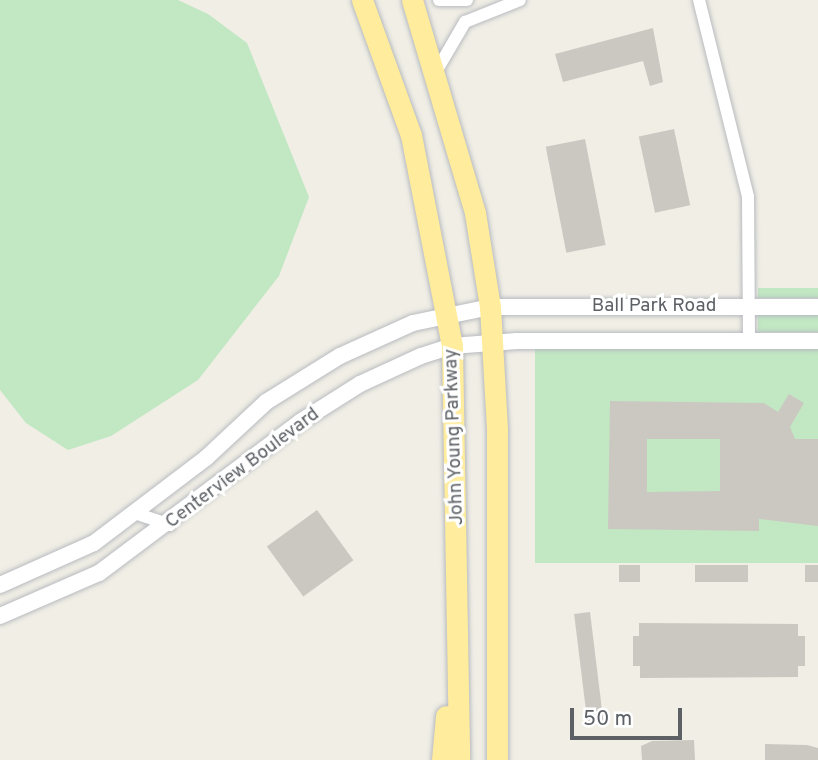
<!DOCTYPE html>
<html>
<head>
<meta charset="utf-8">
<style>
	body { margin:0 }
	#map { position:relative; width:818px; height:760px; overflow:hidden; background:#f0eee5; font-family:Overpass,sans-serif }
	div>[style] { position:absolute }
	[style*='--x'] { left:calc(var(--x)*1px); top:calc(var(--y)*1px); width:calc(var(--w)*1px); rotate:calc(var(--a)*1deg) }
	.green>* { inset:0; background:#c1e8c2; transform-origin:0 0 }
	.building>* { inset:0; background:#cbc8c2; transform-origin:0 0 }
	.roads { filter:drop-shadow(0 0 2px #b8bbc0) drop-shadow(0 0 2px #b8bbc0) }
	.minor>* { height:12px; margin:-6px; padding:0 6px; transform-origin:6px; border-radius:6px; background:#fff }
	.tertiary>* { height:16px; margin:-8px; padding:0 8px; transform-origin:8px; border-radius:8px; background:#fff }
	.trunk>* { height:21px; margin:-10.5px; padding:0 10.5px; transform-origin:10.5px; border-radius:10.5px; background:#ffec9c }
	span { translate:-50% -50%; white-space:nowrap; text-align:center; line-height:1.15; -webkit-text-stroke:6px #fff; paint-order:stroke }
	.street-label { font-size:19px; color:#5d6166 }
	.scale { position:absolute; left:570px; top:708px; width:112px; height:32px; box-sizing:border-box; border:4px solid #5d6166; border-top:0; padding-left:9px; font-size:21px; line-height:24px; white-space:nowrap; color:#5d6166; -webkit-text-stroke:5px #fff; paint-order:stroke }
</style>
</head>
<body>
<div id="map">
	<div class="green">
		<div style="clip-path:polygon(0 0,178px 0,208px 14px,247px 43px,309px 197px,279px 276px,198px 380px,111px 436px,68px 450px,26px 423px,0 390px)"></div>
		<div style="left:758px;top:288px;width:60px;height:10px"></div>
		<div style="left:758px;top:315px;width:60px;height:17px"></div>
		<div style="left:535px;top:349px;width:283px;height:214px"></div>
	</div>
	<div class="building">
		<div style="clip-path:polygon(653px 28px,663px 82px,650px 86px,643px 61px,563px 82px,555px 54px)"></div>
		<div style="left:674px;top:129px;width:78px;height:36px;rotate:78deg"></div>
		<div style="left:585px;top:139px;width:108px;height:40px;rotate:79deg"></div>
		<div style="clip-path:polygon(evenodd,789px 394px,804px 403px,790px 427px,795px 439px,818px 439px,818px 526px,759px 519px,759px 531px,608px 529px,610px 401px,764px 403px,778px 412px,789px 394px,647px 439px,720px 439px,720px 491px,647px 492px,647px 439px)"></div>
		<div style="left:317px;top:510px;width:62px;height:62px;rotate:54deg"></div>
		<div style="left:619px;top:565px;width:21px;height:17px"></div>
		<div style="left:695px;top:565px;width:53px;height:17px"></div>
		<div style="left:805px;top:565px;width:13px;height:17px"></div>
		<div style="left:590px;top:612px;width:110px;height:16px;rotate:83deg"></div>
		<div style="clip-path:polygon(639px 623px,798px 624px,798px 636px,805px 636px,805px 666px,798px 666px,798px 677px,640px 678px,640px 666px,633px 666px,633px 636px,639px 636px)"></div>
		<div style="clip-path:polygon(694px 740px,695px 760px,642px 760px,641px 746px,652px 741px)"></div>
		<div style="clip-path:polygon(765px 744px,807px 745px,818px 748px,818px 760px,765px 760px)"></div>
	</div>
	<div class="roads">
		<div class="minor">
			<div style="--x:439;--y:0;--w:28;--a:0"></div>
			<div style="--x:699;--y:0;--w:203;--a:76"></div>
			<div style="--x:748;--y:197;--w:144;--a:89.6"></div>
			<div style="--x:437;--y:70;--w:56;--a:-59.7"></div>
			<div style="--x:465;--y:22;--w:59;--a:-21.8"></div>
			<div style="--x:135;--y:513;--w:37;--a:19"></div>
		</div>
		<div class="tertiary">
			<div style="--x:0;--y:585;--w:103;--a:-24.1"></div>
			<div style="--x:94;--y:543;--w:141;--a:-37.2"></div>
			<div style="--x:206;--y:458;--w:82;--a:-43"></div>
			<div style="--x:266;--y:402;--w:87;--a:-31.9"></div>
			<div style="--x:340;--y:356;--w:80;--a:-24.3"></div>
			<div style="--x:413;--y:323;--w:79;--a:-11.7"></div>
			<div style="--x:490;--y:307;--w:328;--a:0"></div>
			<div style="--x:0;--y:616;--w:108;--a:-23.5"></div>
			<div style="--x:99;--y:573;--w:251;--a:-36.9"></div>
			<div style="--x:300;--y:422;--w:71;--a:-32.3"></div>
			<div style="--x:360;--y:384;--w:67;--a:-24.7"></div>
			<div style="--x:421;--y:356;--w:33;--a:-18"></div>
			<div style="--x:452;--y:346;--w:65;--a:-4.4"></div>
			<div style="--x:517;--y:341;--w:301;--a:0"></div>
		</div>
		<div class="trunk">
			<div style="--x:362;--y:0;--w:144;--a:70.1"></div>
			<div style="--x:411;--y:135;--w:215;--a:79"></div>
			<div style="--x:452;--y:346;--w:414;--a:89"></div>
			<div style="--x:412;--y:0;--w:222;--a:73.5"></div>
			<div style="--x:475;--y:213;--w:95;--a:80.9"></div>
			<div style="--x:490;--y:307;--w:123;--a:86.7"></div>
			<div style="--x:497;--y:430;--w:330;--a:90"></div>
			<div style="--x:442;--y:760;--w:44;--a:-84.8"></div>
		</div>
	</div>
	<div class="street-label">
		<span style="left:654px;top:307px">Ball Park Road</span>
		<span style="left:455px;top:437px;rotate:-92deg">John Young Parkway</span>
		<span style="left:243px;top:469px;rotate:-37deg">Centerview Boulevard</span>
	</div>
	<div class="scale">50 m</div>
</div>
</body>
</html>
